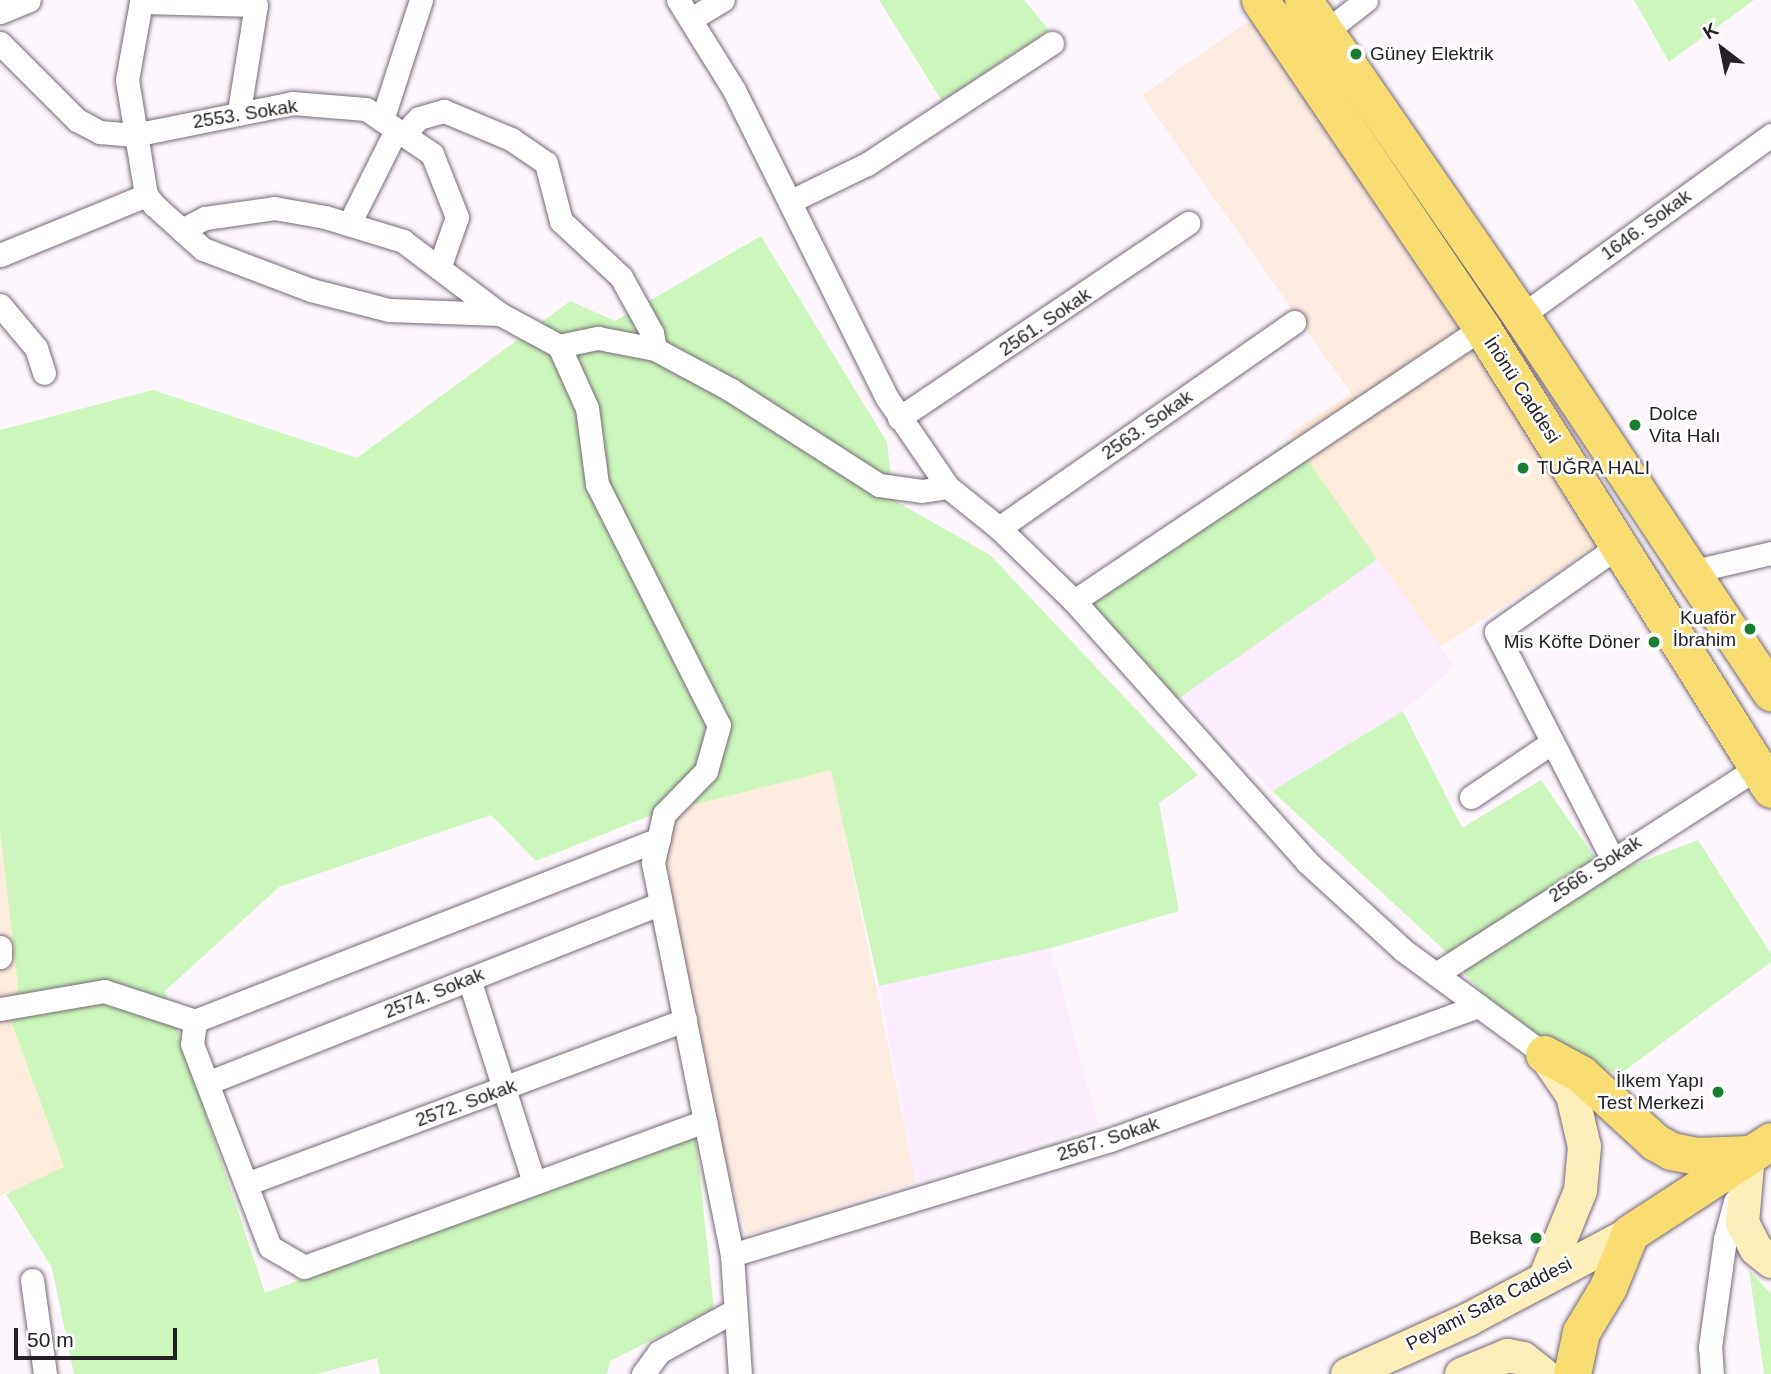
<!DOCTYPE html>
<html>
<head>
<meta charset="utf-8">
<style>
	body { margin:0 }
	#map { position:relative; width:1771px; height:1374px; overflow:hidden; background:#fdf7fd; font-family:Helvetica,sans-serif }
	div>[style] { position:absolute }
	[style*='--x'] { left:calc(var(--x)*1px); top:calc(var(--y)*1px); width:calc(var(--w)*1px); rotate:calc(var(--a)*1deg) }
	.commercial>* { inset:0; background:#feebdb; transform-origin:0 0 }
	.industrial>* { inset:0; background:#fcebe0; transform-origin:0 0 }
	.built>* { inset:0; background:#fcecff }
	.green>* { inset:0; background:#ccf6bb; transform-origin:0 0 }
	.roads { filter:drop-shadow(0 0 2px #766978) drop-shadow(0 0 2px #766978) }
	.minor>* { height:23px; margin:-11.5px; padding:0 11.5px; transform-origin:11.5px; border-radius:11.5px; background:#fff }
	.secondary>* { height:33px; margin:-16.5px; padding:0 16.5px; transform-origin:16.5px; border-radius:16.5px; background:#fceeb9 }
	.primary>* { height:37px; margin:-18.5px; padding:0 18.5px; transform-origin:18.5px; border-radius:18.5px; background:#f8dd73 }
	.dots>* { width:19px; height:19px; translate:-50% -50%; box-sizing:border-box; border:4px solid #fff; border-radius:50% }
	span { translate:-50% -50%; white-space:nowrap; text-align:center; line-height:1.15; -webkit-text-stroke:5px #fff; paint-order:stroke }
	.poi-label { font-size:19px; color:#262127 }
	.left { translate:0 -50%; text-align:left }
	.right { translate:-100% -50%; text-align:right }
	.street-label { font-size:19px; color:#262127 }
	.north { position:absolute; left:1687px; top:14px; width:70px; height:70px; -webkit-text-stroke:5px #fff; paint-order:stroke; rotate:328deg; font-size:19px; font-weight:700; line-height:28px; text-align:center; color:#262127 }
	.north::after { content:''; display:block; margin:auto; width:24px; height:32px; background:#262127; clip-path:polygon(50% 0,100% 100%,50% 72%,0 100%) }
	.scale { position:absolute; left:14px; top:1328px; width:163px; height:32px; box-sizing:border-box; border:4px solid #262127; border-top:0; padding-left:9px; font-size:21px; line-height:24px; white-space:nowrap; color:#262127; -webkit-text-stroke:5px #fff; paint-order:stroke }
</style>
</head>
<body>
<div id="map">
	<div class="commercial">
		<div style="left:1460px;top:323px;width:261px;height:203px;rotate:57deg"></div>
		<div style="clip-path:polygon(0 830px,18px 986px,11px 1021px,64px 1168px,0 1196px)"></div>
	</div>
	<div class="industrial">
		<div style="left:1251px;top:19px;width:369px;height:133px;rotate:55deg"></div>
		<div style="clip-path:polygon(832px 770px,916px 1182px,747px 1235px,715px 1124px,649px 816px)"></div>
	</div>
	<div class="built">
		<div style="clip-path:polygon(1378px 559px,1455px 667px,1403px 711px,1272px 791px,1177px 691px)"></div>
		<div style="clip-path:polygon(1051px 948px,1098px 1125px,916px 1182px,879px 986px)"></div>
	</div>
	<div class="green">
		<div style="clip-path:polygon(879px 0,1024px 0,1049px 30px,942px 101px)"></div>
		<div style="clip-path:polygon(1634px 0,1754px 0,1669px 62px)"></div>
		<div style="clip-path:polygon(761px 236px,887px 442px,894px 500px,990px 555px,1198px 775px,1159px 803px,1179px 911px,1051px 948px,879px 986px,831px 770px,649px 816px,536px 861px,491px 815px,279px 887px,165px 991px,265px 1293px,695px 1131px,714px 1309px,610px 1361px,607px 1374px,380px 1374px,377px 1358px,317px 1374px,74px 1374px,52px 1268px,6px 1194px,64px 1167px,11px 1021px,18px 986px,0 830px,0 430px,153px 390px,357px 458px,570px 301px,615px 321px)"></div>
		<div style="left:1293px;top:439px;width:147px;height:259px;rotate:55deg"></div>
		<div style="clip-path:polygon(1403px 711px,1462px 828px,1541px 780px,1607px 875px,1698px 840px,1771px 954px,1771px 962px,1619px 1075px,1515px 1029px,1442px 948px,1272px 791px)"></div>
		<div style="clip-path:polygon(1749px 1270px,1771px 1294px,1771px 1374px,1764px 1374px)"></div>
	</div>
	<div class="roads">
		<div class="minor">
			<div style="--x:678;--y:0;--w:106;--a:58.1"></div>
			<div style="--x:734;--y:90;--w:344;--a:63.6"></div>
			<div style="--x:887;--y:398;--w:108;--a:55.6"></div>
			<div style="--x:948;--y:487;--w:65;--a:38.8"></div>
			<div style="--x:999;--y:528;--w:105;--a:44.2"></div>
			<div style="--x:1074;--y:601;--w:350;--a:48.2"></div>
			<div style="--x:1307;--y:862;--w:130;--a:42.5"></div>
			<div style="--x:1403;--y:950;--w:175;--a:36.4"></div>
			<div style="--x:0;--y:12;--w:31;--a:-22"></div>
			<div style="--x:691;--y:19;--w:37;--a:-31"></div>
			<div style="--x:1325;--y:32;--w:52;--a:-38"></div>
			<div style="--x:0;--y:43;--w:109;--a:45"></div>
			<div style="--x:77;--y:120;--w:26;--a:28"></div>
			<div style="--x:100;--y:132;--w:34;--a:5"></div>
			<div style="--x:134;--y:135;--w:161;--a:-11.4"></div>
			<div style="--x:292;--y:103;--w:74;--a:4.6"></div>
			<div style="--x:366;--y:109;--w:80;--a:34.3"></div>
			<div style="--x:432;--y:154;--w:68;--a:68.4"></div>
			<div style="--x:457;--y:217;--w:54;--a:109.4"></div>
			<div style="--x:239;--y:111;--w:107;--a:-80.9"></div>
			<div style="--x:256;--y:5;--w:115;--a:-178.5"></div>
			<div style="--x:141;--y:2;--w:79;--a:100.2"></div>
			<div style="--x:127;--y:80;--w:117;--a:80.6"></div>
			<div style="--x:146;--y:195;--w:13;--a:51"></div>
			<div style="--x:154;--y:205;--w:66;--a:41.9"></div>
			<div style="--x:203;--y:249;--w:116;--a:20.8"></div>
			<div style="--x:311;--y:290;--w:81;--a:14.4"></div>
			<div style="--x:389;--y:310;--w:111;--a:2.1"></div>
			<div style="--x:500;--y:314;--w:67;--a:28.5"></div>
			<div style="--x:559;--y:346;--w:68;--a:65.7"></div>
			<div style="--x:587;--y:408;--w:77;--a:82.5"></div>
			<div style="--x:597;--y:484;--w:270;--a:63.2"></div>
			<div style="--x:719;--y:725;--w:48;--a:105.8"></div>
			<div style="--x:706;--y:771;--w:60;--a:134.3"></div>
			<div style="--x:664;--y:814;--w:50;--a:102.7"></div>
			<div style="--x:653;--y:863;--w:400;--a:78.6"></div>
			<div style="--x:732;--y:1255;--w:119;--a:86.2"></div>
			<div style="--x:382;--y:120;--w:126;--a:-72"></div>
			<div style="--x:403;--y:135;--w:23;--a:-47"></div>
			<div style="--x:419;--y:118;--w:26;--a:-16"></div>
			<div style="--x:444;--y:111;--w:73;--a:22.7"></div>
			<div style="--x:511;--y:139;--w:42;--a:34.4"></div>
			<div style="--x:546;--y:163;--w:60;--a:75.5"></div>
			<div style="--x:561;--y:221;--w:82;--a:43"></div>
			<div style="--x:621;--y:277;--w:64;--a:61"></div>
			<div style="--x:652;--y:333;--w:16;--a:79"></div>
			<div style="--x:791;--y:201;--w:85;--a:-26"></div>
			<div style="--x:867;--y:164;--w:221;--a:-33.2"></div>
			<div style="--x:349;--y:224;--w:105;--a:-63.4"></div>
			<div style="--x:182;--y:230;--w:26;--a:-28"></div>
			<div style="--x:205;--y:218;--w:70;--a:-8.2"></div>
			<div style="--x:274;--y:208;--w:52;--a:10"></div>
			<div style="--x:325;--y:217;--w:82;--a:17.1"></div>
			<div style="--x:403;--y:241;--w:121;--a:37"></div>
			<div style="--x:0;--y:255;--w:158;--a:-22.3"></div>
			<div style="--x:0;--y:305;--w:56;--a:50.1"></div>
			<div style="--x:36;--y:348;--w:26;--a:72"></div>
			<div style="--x:1521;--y:316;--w:309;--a:-35.9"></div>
			<div style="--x:559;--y:346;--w:40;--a:-12"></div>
			<div style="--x:598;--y:338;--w:58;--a:10.9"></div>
			<div style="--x:655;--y:349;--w:86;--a:28.3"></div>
			<div style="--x:731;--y:390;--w:176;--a:32.7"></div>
			<div style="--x:879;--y:485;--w:43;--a:7.9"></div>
			<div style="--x:922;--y:491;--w:26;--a:-9"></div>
			<div style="--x:899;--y:418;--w:349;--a:-34"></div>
			<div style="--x:999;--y:528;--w:360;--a:-34.9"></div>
			<div style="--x:1694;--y:571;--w:79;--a:-13.2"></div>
			<div style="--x:1074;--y:601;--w:491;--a:-33.8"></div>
			<div style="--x:1471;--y:797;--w:97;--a:-34"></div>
			<div style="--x:659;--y:839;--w:498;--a:158.6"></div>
			<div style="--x:195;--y:1021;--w:23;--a:97"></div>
			<div style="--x:192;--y:1044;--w:217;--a:69"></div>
			<div style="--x:270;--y:1247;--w:39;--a:30"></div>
			<div style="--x:304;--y:1267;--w:427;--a:-20"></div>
			<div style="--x:1612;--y:858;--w:254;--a:-117.2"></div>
			<div style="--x:1496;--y:632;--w:153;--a:-35.1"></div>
			<div style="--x:0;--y:947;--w:10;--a:90"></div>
			<div style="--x:1436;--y:974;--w:381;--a:-32.7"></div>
			<div style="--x:469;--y:979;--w:214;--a:72.3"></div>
			<div style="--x:0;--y:1009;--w:106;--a:-9.8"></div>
			<div style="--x:104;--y:991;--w:96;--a:18.2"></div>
			<div style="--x:207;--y:1083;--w:488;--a:-21.6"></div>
			<div style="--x:246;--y:1184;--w:469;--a:-20.5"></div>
			<div style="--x:732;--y:1255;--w:395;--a:-16.9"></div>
			<div style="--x:1110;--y:1140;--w:392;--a:-20"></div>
			<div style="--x:32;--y:1280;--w:95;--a:82.1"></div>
			<div style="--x:643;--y:1374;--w:27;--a:-54"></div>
			<div style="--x:659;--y:1352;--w:83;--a:-28.7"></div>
			<div style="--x:1712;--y:1374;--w:27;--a:-94"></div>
			<div style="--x:1710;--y:1347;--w:109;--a:-82.1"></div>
			<div style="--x:1725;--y:1239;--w:39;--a:-75"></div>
		</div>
		<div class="secondary">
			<div style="--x:1544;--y:1054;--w:50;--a:55.7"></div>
			<div style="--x:1572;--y:1095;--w:52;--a:76.8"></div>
			<div style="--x:1584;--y:1146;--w:44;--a:95.2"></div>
			<div style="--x:1580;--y:1190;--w:93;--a:112.1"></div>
			<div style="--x:1748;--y:1154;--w:68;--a:95"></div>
			<div style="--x:1742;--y:1222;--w:30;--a:63"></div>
			<div style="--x:1756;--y:1249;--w:19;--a:39"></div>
			<div style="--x:1347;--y:1374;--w:133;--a:-24.4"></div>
			<div style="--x:1468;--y:1319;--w:183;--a:-28"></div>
			<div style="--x:1461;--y:1374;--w:50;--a:-22.4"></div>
			<div style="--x:1507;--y:1355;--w:16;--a:11"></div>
			<div style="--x:1523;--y:1358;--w:26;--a:39"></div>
		</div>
		<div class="primary">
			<div style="--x:1260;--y:0;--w:396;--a:55.9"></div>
			<div style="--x:1482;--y:328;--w:544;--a:57.92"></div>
			<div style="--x:1303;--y:0;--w:384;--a:55.4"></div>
			<div style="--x:1521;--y:316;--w:452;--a:56.4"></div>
			<div style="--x:1544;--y:1054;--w:42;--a:28.4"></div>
			<div style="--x:1581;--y:1074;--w:100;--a:42.6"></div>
			<div style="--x:1655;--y:1142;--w:18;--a:29"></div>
			<div style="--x:1671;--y:1151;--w:26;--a:11"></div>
			<div style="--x:1697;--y:1156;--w:51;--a:-2.2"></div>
			<div style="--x:1572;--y:1374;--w:43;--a:-77.9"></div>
			<div style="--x:1581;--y:1332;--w:52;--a:-59"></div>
			<div style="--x:1608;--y:1287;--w:58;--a:-67.8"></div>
			<div style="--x:1630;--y:1233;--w:168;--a:-33.1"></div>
		</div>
	</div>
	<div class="dots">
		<div style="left:1356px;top:54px;background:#1a7e31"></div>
		<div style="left:1635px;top:425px;background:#1a7e31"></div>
		<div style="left:1523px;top:468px;background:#1a7e31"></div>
		<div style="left:1750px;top:629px;background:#1a7e31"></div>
		<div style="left:1654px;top:642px;background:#1a7e31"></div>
		<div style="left:1718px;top:1092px;background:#1a7e31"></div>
		<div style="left:1536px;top:1238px;background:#1a7e31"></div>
	</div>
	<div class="poi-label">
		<span class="left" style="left:1370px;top:54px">Güney Elektrik</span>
		<span class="left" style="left:1649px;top:425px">Dolce<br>Vita Halı</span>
		<span class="left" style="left:1537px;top:468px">TUĞRA HALI</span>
		<span class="right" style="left:1736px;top:629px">Kuaför<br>İbrahim</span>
		<span class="right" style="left:1640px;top:642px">Mis Köfte Döner</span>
		<span class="right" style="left:1704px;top:1092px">İlkem Yapı<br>Test Merkezi</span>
		<span class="right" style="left:1522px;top:1238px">Beksa</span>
	</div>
	<div class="street-label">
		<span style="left:245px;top:114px;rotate:-9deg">2553. Sokak</span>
		<span style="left:1646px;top:225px;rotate:-36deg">1646. Sokak</span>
		<span style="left:1045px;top:322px;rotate:-34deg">2561. Sokak</span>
		<span style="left:1522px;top:390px;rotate:57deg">İnönü Caddesi</span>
		<span style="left:1147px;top:425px;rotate:-35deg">2563. Sokak</span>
		<span style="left:1595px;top:869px;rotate:-33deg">2566. Sokak</span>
		<span style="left:434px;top:993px;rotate:-22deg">2574. Sokak</span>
		<span style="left:466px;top:1103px;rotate:-20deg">2572. Sokak</span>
		<span style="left:1108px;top:1139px;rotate:-18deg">2567. Sokak</span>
		<span style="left:1489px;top:1304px;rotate:-27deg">Peyami Safa Caddesi</span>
	</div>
	<div class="north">K</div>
	<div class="scale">50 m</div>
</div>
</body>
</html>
